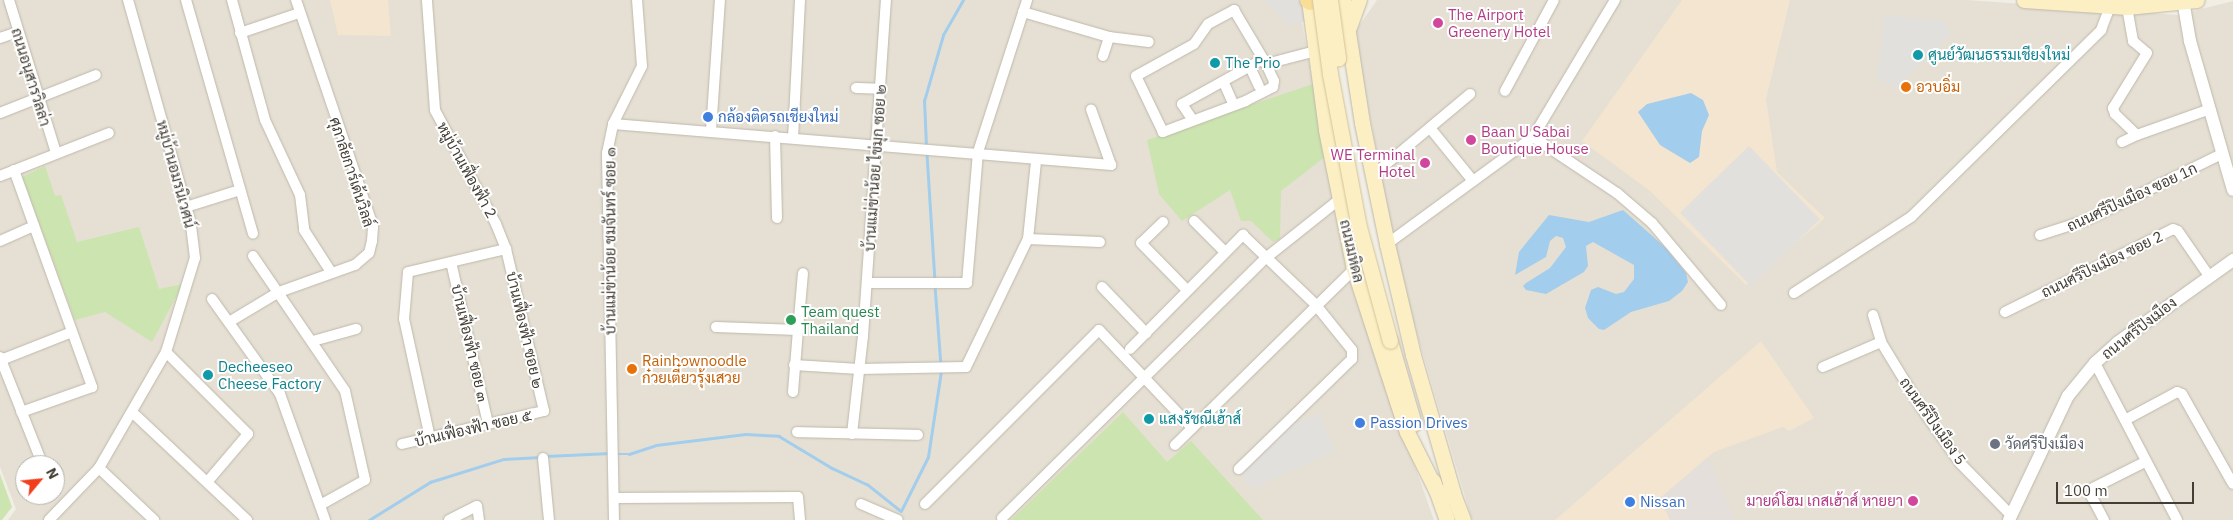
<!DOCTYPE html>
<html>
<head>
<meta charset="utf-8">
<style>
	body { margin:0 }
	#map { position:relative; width:2233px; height:520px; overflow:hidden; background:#f1eee5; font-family:"IBM Plex Sans",Sarabun,sans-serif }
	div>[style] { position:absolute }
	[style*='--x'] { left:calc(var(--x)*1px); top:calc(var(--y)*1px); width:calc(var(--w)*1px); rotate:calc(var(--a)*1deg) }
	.residential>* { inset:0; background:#e5e0d3 }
	.commercial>* { inset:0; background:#f3e5d0 }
	.industrial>* { inset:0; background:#e4dfda }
	.green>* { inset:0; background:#cce4af }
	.parking>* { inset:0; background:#e2e0dd; transform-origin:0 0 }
	.water>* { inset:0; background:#a3cdec }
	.stream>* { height:2.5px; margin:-1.25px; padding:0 1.25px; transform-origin:1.25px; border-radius:1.25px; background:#a3cdec }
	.roads { filter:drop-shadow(0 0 1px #bfb8ab) drop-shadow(0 0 1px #bfb8ab) }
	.minor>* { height:10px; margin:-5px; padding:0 5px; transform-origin:5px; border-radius:5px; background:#fff }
	.tertiary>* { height:12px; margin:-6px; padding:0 6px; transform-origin:6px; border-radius:6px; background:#fff }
	.secondary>* { height:15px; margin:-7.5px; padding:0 7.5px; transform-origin:7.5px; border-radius:7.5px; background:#fcefc4 }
	.primary>* { height:16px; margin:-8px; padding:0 8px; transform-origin:8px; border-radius:8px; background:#f9de96 }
	.bridges { filter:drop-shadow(0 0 1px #d3c398) drop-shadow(0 0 1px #d3c398) }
	.secondary-bridge>* { height:15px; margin:-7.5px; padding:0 7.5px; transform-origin:7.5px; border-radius:7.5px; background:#fcefc4 }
	.dots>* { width:14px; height:14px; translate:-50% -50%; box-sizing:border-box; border:2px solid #fff; border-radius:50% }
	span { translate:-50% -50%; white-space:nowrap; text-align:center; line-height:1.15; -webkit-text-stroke:4px #fff; paint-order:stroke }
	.hotel-label { font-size:15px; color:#b23c85 }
	.left { translate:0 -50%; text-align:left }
	.right { translate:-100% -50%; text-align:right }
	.culture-label { font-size:15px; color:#0d838f }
	.street-label { font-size:15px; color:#433e35 }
	.food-label { font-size:15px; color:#c56008 }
	.shop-label { font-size:15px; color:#366cbe }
	.leisure-label { font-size:15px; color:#27864d }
	.worship-label { font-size:15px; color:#5b616d }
	.north { position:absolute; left:15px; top:455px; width:50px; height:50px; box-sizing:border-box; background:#fff; border:1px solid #b4b2ae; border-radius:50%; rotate:62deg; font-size:14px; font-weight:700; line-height:20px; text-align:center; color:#433e35 }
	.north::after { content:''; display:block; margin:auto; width:18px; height:22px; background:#f03f1d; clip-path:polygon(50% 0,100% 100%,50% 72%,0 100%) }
	.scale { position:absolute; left:2056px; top:482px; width:138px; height:22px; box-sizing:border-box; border:2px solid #433e35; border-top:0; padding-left:6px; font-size:15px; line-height:18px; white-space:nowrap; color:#433e35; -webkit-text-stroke:4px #fff; paint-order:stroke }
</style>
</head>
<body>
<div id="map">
	<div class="residential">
		<div style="clip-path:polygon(evenodd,0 0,1292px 0,1299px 7px,1349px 280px,1434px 520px,8px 520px,16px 509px,0 467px,0 0,25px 465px,55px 465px,55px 495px,25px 495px,25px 465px)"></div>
		<div style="clip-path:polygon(1377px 0,1967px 0,2178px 15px,2233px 1px,2233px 520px,1472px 520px,1402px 283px,1354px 33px)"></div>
	</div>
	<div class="commercial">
		<div style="clip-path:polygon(330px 0,388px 0,391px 36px,338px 35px)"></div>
		<div style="clip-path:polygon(1682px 0,1790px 0,1766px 99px,1777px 172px,1825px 218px,1746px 285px,1650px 191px,1582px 141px)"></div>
		<div style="clip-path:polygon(1761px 341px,1814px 418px,1789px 431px,1783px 427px,1714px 452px,1660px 498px,1670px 520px,1555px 520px)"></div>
	</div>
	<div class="industrial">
		<div style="clip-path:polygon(1708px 457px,1735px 520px,1670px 520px,1660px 499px)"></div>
	</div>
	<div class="green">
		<div style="clip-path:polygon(1313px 84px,1326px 156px,1281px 191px,1280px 239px,1273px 242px,1251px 221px,1241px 221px,1230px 190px,1182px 221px,1159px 194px,1147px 140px)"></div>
		<div style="clip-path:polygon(45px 166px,55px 196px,61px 195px,77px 242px,139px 227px,159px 289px,183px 284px,152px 342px,105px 312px,75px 320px,22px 177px)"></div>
		<div style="clip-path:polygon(1123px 412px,1167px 462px,1191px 441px,1263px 520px,1011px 520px)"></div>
		<div style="clip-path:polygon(0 474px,12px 507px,2px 520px,0 520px)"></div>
	</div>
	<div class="parking">
		<div style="clip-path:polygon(1264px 0,1298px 0,1303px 5px,1305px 21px,1289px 25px)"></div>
		<div style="clip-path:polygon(1885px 15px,1945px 21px,1951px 35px,1895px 88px,1877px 78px)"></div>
		<div style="left:1749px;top:146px;width:102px;height:96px;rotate:46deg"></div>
		<div style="clip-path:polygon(1320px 414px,1334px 451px,1252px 489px,1241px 473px,1287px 426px)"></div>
	</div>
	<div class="water">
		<div style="clip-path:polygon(1691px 93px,1703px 100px,1709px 115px,1702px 131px,1699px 157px,1690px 163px,1660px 145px,1638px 112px,1647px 104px)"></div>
		<div style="clip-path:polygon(1623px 210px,1666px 248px,1686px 273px,1688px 282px,1682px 291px,1669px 301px,1631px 312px,1604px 330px,1599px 329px,1588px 318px,1585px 308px,1591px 290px,1598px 287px,1616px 294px,1624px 292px,1634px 279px,1634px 265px,1593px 242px,1586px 246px,1588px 266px,1584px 272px,1546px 294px,1526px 290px,1523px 286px,1526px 283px,1550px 268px,1566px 247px,1563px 238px,1556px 236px,1550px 241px,1546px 257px,1515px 275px,1519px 252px,1549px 215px,1589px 222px)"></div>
	</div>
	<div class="stream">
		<div style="--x:926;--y:146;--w:45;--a:-92.5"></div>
		<div style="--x:924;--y:101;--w:69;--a:-73.9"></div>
		<div style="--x:943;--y:35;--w:40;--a:-60.3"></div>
		<div style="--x:927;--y:154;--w:127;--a:86.4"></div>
		<div style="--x:935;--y:286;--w:79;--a:85.7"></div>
		<div style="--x:616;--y:454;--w:13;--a:0"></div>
		<div style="--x:629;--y:454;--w:28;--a:-18"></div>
		<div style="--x:656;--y:445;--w:90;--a:-7"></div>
		<div style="--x:745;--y:434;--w:34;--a:3"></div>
		<div style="--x:779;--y:436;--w:62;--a:31.1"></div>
		<div style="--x:832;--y:468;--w:38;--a:25"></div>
		<div style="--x:867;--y:484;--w:43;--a:38.5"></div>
		<div style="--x:901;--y:511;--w:60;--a:-63.4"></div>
		<div style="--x:928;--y:457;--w:87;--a:-81.4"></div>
		<div style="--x:546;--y:456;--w:64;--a:-2.7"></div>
		<div style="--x:369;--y:520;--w:72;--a:-31.9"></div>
		<div style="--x:430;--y:482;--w:77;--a:-17.3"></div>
		<div style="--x:504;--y:459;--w:37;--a:-3"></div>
	</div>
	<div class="roads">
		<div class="minor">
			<div style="--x:9;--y:0;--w:160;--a:72.9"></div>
			<div style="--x:186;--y:0;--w:243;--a:74"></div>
			<div style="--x:232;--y:0;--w:124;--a:74.6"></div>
			<div style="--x:265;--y:120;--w:83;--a:65"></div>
			<div style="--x:300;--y:195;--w:35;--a:83"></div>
			<div style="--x:304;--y:230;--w:50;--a:57.3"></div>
			<div style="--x:2127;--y:7;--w:35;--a:80"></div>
			<div style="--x:2133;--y:41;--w:18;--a:41"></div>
			<div style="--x:2147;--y:53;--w:65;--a:121.7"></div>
			<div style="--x:2113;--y:108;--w:6;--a:72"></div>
			<div style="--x:2115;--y:114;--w:30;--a:44"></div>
			<div style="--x:2137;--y:135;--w:77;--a:-19.6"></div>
			<div style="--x:1234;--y:10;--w:63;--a:59.3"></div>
			<div style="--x:1266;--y:64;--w:19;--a:65"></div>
			<div style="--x:1274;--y:81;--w:6;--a:99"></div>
			<div style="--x:1273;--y:87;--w:30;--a:153"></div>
			<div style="--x:1246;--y:101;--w:89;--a:159.5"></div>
			<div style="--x:1163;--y:132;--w:62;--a:-115.7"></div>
			<div style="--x:1136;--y:76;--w:66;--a:-28.9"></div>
			<div style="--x:1194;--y:44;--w:24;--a:-55"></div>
			<div style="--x:1208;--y:24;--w:30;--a:-28"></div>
			<div style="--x:1023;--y:12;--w:90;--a:16.2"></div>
			<div style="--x:1109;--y:37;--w:40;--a:7.1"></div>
			<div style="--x:240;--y:33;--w:62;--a:-18.7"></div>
			<div style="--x:0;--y:38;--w:18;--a:-19"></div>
			<div style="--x:1103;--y:56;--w:20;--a:-72"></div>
			<div style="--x:1266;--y:64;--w:52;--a:-14.6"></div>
			<div style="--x:1250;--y:67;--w:21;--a:65"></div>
			<div style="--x:1224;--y:83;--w:24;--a:66"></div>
			<div style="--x:856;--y:88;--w:25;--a:2"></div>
			<div style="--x:1505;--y:91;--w:103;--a:-61.7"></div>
			<div style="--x:0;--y:113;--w:103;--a:-21.6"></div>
			<div style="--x:1192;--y:119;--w:18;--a:-124"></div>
			<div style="--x:1182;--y:104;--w:93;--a:-29.1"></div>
			<div style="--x:613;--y:124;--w:500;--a:4.7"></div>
			<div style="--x:1111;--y:165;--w:59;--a:-109.7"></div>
			<div style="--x:1430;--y:128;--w:68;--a:50.9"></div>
			<div style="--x:711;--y:131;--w:131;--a:-86.1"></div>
			<div style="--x:775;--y:136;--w:82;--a:88.6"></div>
			<div style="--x:1533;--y:137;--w:101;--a:33.7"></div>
			<div style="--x:1617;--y:193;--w:46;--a:40.6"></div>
			<div style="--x:1652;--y:223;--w:107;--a:49.9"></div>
			<div style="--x:793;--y:138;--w:138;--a:-87.1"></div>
			<div style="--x:2122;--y:142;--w:17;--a:-25"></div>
			<div style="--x:14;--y:170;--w:231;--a:70.2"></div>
			<div style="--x:92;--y:387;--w:75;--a:160.6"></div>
			<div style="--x:0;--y:176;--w:117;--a:-21.5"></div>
			<div style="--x:1372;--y:176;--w:128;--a:-39.9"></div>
			<div style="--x:186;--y:207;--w:57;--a:-17.5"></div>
			<div style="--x:1194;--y:221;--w:44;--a:45"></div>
			<div style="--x:1163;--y:222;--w:30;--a:136"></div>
			<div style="--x:1141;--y:243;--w:66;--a:45.6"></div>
			<div style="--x:2040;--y:235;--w:49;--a:-17.7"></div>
			<div style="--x:2087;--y:220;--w:150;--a:-26.1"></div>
			<div style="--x:1028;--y:239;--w:72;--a:2.4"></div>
			<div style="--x:0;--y:241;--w:37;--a:-24"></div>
			<div style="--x:1387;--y:244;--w:181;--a:-36.2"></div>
			<div style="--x:1533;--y:137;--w:160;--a:-59.1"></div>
			<div style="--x:253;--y:256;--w:163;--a:55.7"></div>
			<div style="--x:345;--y:391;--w:91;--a:77.3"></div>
			<div style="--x:365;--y:480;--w:51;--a:150.9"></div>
			<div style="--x:451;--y:262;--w:166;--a:77.1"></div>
			<div style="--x:867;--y:283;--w:100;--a:0"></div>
			<div style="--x:967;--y:283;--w:131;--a:-85.2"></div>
			<div style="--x:978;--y:152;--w:160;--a:-72.1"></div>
			<div style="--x:1102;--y:287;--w:64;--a:46.3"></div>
			<div style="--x:1794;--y:293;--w:140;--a:-33"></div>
			<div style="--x:1911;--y:217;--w:267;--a:-44.5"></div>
			<div style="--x:2101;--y:30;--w:26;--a:-69"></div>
			<div style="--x:212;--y:299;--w:117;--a:54.4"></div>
			<div style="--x:280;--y:394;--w:134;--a:70.3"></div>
			<div style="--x:2005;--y:312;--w:187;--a:-26.3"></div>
			<div style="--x:2173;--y:229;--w:5;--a:22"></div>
			<div style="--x:2178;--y:231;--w:55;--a:55.4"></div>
			<div style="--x:1873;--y:315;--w:28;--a:73"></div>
			<div style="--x:1881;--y:342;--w:75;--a:58.6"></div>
			<div style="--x:1920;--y:406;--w:70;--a:54.9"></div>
			<div style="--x:1960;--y:463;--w:73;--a:45.6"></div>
			<div style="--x:229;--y:322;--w:58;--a:-31"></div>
			<div style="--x:279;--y:292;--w:81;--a:-19.6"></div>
			<div style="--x:355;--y:265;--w:18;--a:-41"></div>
			<div style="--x:369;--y:253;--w:12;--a:-76"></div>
			<div style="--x:372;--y:241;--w:15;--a:-86"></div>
			<div style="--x:373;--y:226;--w:239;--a:-108.8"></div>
			<div style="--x:716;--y:327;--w:82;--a:2.1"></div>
			<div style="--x:798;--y:330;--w:57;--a:-85"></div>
			<div style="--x:313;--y:341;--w:45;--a:-15.6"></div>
			<div style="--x:1130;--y:349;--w:161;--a:-45.3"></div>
			<div style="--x:1243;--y:235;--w:100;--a:43.8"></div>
			<div style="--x:1315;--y:304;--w:59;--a:51.2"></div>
			<div style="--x:1352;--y:350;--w:9;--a:90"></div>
			<div style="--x:1352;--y:359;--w:158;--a:135.8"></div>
			<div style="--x:166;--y:352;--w:116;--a:45"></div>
			<div style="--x:248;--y:434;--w:62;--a:130.4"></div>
			<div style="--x:0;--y:357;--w:109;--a:68.4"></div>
			<div style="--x:1;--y:360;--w:76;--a:-21.5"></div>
			<div style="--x:2095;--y:363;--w:177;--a:62.4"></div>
			<div style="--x:794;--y:365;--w:65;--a:3.5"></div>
			<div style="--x:859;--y:369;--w:107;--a:-1.1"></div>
			<div style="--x:966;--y:367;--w:142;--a:-64.2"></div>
			<div style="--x:1028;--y:239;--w:78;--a:-84.1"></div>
			<div style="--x:1823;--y:367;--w:63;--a:-23.3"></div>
			<div style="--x:793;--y:392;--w:62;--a:-85.4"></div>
			<div style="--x:132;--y:412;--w:158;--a:43.2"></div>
			<div style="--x:2125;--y:420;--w:59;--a:-28.3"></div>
			<div style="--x:2177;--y:392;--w:5;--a:22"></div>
			<div style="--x:2182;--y:394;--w:103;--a:60.5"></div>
			<div style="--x:797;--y:432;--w:121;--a:1.4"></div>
			<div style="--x:852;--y:434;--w:99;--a:-83.6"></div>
			<div style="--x:863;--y:336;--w:337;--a:-86.1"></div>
			<div style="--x:430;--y:438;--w:122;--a:-102.3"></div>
			<div style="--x:404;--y:319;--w:47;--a:-85.1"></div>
			<div style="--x:408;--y:272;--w:101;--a:-13.2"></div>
			<div style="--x:402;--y:444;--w:146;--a:-13.1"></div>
			<div style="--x:544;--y:411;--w:166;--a:-103.2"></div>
			<div style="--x:506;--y:249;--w:27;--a:-112"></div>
			<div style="--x:496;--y:224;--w:129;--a:-118.2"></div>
			<div style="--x:435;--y:110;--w:110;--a:-94.2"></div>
			<div style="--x:1175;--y:445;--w:251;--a:-44.5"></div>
			<div style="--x:543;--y:458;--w:62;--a:84.5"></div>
			<div style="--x:99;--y:468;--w:76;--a:43.4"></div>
			<div style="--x:614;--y:498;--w:184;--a:-0.3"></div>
			<div style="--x:798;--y:497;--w:23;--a:85"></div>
			<div style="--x:861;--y:504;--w:40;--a:23.4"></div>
			<div style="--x:925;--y:504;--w:246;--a:-45"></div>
			<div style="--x:1099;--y:330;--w:135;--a:46.5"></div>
			<div style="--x:1002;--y:518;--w:372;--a:-44.6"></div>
			<div style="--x:1267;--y:257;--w:93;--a:-38.5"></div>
			<div style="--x:49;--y:520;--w:72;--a:-46.1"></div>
			<div style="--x:99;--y:468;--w:134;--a:-60"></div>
			<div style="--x:166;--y:352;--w:98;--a:-72.9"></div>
			<div style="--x:195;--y:258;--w:34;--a:-97"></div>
			<div style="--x:191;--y:224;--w:233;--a:-105.7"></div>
			<div style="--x:449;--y:520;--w:31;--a:-27"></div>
			<div style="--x:477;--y:506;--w:14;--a:82"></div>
			<div style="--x:614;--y:520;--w:367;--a:-91.1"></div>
			<div style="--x:607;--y:153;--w:30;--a:-78"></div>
			<div style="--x:613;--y:124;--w:65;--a:-63.4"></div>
			<div style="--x:642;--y:66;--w:66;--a:-94.3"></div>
			<div style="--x:2104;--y:520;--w:27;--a:-118"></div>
			<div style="--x:2091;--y:496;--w:8;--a:-76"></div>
			<div style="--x:2093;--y:488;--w:58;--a:-26.6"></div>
		</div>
		<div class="tertiary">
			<div style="--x:2183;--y:0;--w:42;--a:80.3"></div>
			<div style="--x:2190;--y:41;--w:155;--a:73.9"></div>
			<div style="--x:2009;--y:520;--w:137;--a:-64.6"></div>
			<div style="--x:2068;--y:396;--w:43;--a:-50.7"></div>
			<div style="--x:2095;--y:363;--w:30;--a:-42"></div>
			<div style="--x:2117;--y:343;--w:143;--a:-35.6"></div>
		</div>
		<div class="secondary">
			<div style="--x:1309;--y:0;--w:131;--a:82.5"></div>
			<div style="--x:1326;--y:130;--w:142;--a:78.6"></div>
			<div style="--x:1354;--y:269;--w:171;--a:72"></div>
			<div style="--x:1407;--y:432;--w:65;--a:63.4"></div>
			<div style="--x:1343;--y:0;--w:124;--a:81.2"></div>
			<div style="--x:1362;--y:123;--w:124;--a:78.3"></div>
			<div style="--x:1387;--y:244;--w:114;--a:76.8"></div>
			<div style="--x:1413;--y:355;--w:144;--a:73.8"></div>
			<div style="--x:2024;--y:0;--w:103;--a:3.9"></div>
			<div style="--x:2127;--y:7;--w:70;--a:-5.7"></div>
			<div style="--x:1349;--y:27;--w:29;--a:-70"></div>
			<div style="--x:1390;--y:341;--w:86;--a:73.9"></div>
			<div style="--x:1433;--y:481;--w:41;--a:70.3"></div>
			<div style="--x:1450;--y:486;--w:36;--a:69"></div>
		</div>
		<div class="primary">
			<div style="--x:1308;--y:0;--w:3;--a:45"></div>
		</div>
	</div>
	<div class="bridges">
		<div class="secondary-bridge">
			<div style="--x:1320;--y:0;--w:75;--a:82.3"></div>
			<div style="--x:1330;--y:74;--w:156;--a:79.3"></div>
			<div style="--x:1359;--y:227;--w:118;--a:74.8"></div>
			<div style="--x:1330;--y:0;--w:59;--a:82.1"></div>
		</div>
	</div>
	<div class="dots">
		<div style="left:1438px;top:23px;background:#d1479c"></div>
		<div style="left:1918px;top:55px;background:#0f9aa8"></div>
		<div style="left:1215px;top:63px;background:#0f9aa8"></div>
		<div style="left:1906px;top:87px;background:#e8710a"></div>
		<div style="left:708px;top:117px;background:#3f7fe0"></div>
		<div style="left:1471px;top:140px;background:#d1479c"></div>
		<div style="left:1425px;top:163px;background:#d1479c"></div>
		<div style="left:791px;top:320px;background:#2e9e5b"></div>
		<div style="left:632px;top:369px;background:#e8710a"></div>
		<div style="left:208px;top:375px;background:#0f9aa8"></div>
		<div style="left:1149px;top:419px;background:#0f9aa8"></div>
		<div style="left:1360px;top:423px;background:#3f7fe0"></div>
		<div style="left:1995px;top:444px;background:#6b7280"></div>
		<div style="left:1913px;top:501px;background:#d1479c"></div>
		<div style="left:1630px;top:502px;background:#3f7fe0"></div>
	</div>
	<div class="hotel-label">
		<span class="left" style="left:1448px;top:23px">The Airport<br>Greenery Hotel</span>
		<span class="left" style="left:1481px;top:140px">Baan U Sabai<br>Boutique House</span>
		<span class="right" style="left:1415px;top:163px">WE Terminal<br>Hotel</span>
		<span class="right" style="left:1903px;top:501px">มายด์โฮม เกสเฮ้าส์ หายยา</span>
	</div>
	<div class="culture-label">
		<span class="left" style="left:1928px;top:55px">ศูนย์วัฒนธรรมเชียงใหม่</span>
		<span class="left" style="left:1225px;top:63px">The Prio</span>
		<span class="left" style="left:218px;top:375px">Decheeseo<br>Cheese Factory</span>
		<span class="left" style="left:1159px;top:419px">แสงรัชณีเฮ้าส์</span>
	</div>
	<div class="street-label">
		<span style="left:31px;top:77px;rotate:73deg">ถนนอนุสารวิลล่า</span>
		<span style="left:875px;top:168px;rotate:-86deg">บ้านแม่ข่าน้อย ไข่มุก ซอย ๒</span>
		<span style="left:467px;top:170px;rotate:61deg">หมู่บ้านเฟื่องฟ้า 2</span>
		<span style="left:352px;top:172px;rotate:72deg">ศุภาลัยการ์เด้นวิลล์</span>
		<span style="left:176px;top:174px;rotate:75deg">หมู่บ้านอมรนิเวศน์</span>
		<span style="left:2132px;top:197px;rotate:-25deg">ถนนศรีปิงเมือง ซอย 1ก</span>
		<span style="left:610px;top:241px;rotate:-90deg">บ้านแม่ข่าน้อย ชมจันทร์ ซอย ๑</span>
		<span style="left:1352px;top:251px;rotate:77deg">ถนนมหิดล</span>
		<span style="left:2102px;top:264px;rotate:-26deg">ถนนศรีปิงเมือง ซอย 2</span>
		<span style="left:2139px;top:328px;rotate:-38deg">ถนนศรีปิงเมือง</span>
		<span style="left:525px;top:330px;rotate:77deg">บ้านเฟื่องฟ้า ซอย ๒</span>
		<span style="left:470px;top:343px;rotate:77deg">บ้านเฟื่องฟ้า ซอย ๓</span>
		<span style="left:1933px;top:421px;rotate:55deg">ถนนศรีปิงเมือง 5</span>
		<span style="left:473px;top:428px;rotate:-13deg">บ้านเฟื่องฟ้า ซอย ๕</span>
	</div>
	<div class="food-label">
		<span class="left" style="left:1916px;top:87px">อวบอิ่ม</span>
		<span class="left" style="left:642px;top:369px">Rainbownoodle<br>ก๋วยเตี๋ยวรุ้งเสวย</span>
	</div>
	<div class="shop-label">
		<span class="left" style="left:718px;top:117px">กล้องติดรถเชียงใหม่</span>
		<span class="left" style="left:1370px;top:423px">Passion Drives</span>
		<span class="left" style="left:1640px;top:502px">Nissan</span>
	</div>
	<div class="leisure-label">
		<span class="left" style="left:801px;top:320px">Team quest<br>Thailand</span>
	</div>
	<div class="worship-label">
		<span class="left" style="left:2005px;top:444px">วัดศรีปิงเมือง</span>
	</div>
	<div class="north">N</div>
	<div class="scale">100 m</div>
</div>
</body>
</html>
